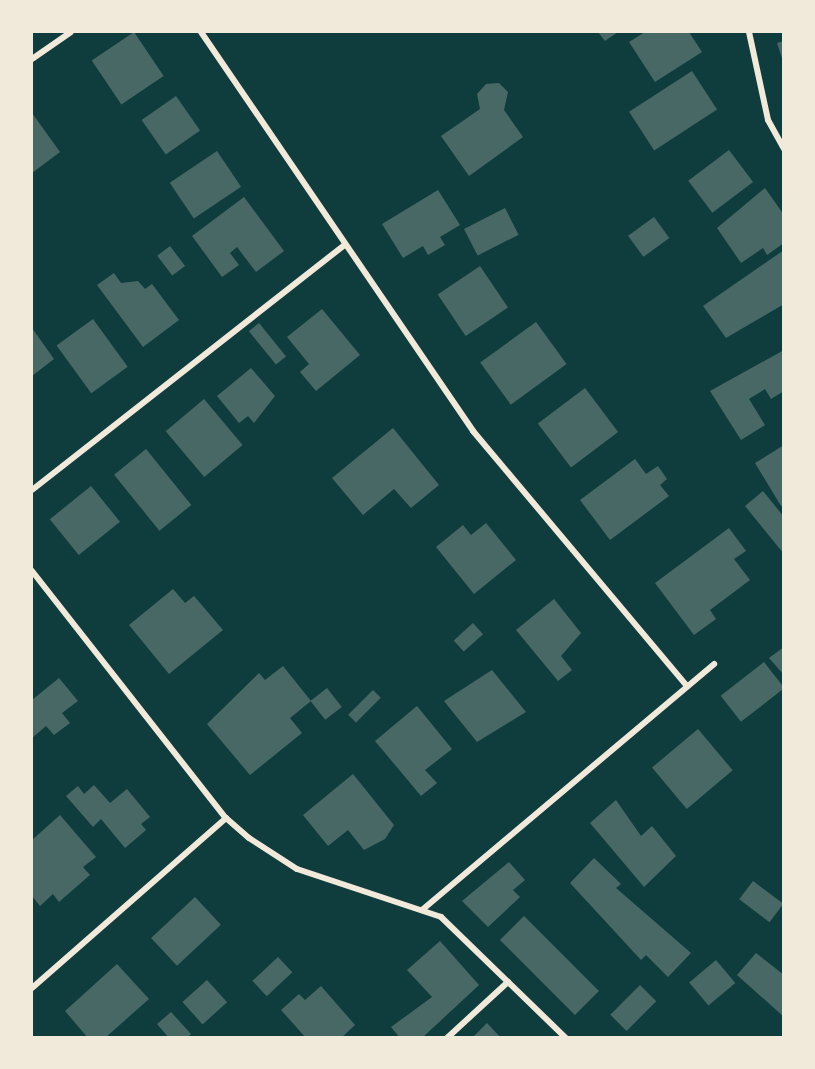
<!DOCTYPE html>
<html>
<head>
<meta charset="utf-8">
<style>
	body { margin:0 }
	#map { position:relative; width:815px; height:1069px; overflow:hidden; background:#0f3d3e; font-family:Signika,sans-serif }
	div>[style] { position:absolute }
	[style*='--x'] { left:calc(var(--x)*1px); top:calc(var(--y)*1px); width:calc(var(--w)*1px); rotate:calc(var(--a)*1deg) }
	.building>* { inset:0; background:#486865; transform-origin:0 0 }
	.minor>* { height:6px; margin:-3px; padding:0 3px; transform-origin:3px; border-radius:3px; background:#f1e9da }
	span { translate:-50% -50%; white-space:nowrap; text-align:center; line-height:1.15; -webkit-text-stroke:5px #f1e9da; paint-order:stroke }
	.frame { position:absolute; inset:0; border:33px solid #f1e9da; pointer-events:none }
</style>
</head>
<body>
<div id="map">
	<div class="building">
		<div style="left:134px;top:32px;width:53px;height:51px;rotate:56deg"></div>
		<div style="clip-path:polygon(598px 32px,618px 32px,605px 41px)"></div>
		<div style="clip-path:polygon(645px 32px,689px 32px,702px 52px,655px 82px,629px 42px)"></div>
		<div style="clip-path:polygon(784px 41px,784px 61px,783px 61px,777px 43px)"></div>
		<div style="left:692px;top:71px;width:46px;height:75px;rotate:57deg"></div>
		<div style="clip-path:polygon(499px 83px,508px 92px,504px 110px,523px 137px,469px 176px,441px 136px,480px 109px,477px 94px,486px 84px)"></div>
		<div style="left:176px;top:96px;width:42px;height:42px;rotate:55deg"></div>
		<div style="clip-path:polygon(32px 113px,60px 152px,32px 173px)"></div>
		<div style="left:729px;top:150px;width:40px;height:51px;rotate:53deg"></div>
		<div style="left:217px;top:151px;width:43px;height:57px;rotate:56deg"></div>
		<div style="clip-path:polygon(765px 188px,784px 215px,784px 243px,767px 255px,763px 248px,741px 263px,717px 228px)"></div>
		<div style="clip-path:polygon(438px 190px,460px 225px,440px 237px,445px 245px,428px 255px,423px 246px,403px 258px,382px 224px)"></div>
		<div style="clip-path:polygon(244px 197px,284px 251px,256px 272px,237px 247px,230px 253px,239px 265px,222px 277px,192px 236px)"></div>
		<div style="left:505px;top:208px;width:30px;height:46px;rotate:63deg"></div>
		<div style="left:654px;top:217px;width:26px;height:32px;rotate:54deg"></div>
		<div style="left:170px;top:246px;width:25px;height:16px;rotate:53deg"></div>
		<div style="clip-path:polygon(784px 250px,784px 304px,726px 338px,703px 306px)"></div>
		<div style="left:480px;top:266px;width:50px;height:51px;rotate:56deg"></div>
		<div style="clip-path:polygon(114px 273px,121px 283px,138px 281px,145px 289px,152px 284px,179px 320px,143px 347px,97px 285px)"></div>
		<div style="clip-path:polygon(322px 309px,360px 355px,316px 391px,300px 372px,309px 364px,287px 337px)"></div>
		<div style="left:93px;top:319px;width:59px;height:45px;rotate:54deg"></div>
		<div style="left:536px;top:322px;width:52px;height:69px;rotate:54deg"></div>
		<div style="left:259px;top:323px;width:43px;height:13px;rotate:51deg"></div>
		<div style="clip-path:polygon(32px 328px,54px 359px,32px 376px)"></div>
		<div style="clip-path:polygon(784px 350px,784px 391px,771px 399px,765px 389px,749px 399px,765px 425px,741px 440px,710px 391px)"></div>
		<div style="clip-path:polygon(251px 368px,275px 396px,254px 423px,248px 416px,239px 423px,217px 396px)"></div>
		<div style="left:585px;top:388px;width:55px;height:59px;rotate:53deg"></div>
		<div style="left:204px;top:399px;width:60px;height:50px;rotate:50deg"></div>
		<div style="clip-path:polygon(393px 428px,439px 485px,411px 508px,394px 489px,363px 515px,332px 478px)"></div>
		<div style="clip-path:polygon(784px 445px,784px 505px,781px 506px,755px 463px)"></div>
		<div style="left:146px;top:449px;width:72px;height:41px;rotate:51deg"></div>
		<div style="clip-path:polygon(635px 459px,646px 474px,658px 466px,667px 479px,660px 485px,669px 496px,610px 540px,580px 500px)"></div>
		<div style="left:91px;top:486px;width:46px;height:53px;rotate:51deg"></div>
		<div style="clip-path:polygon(763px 491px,784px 517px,784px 554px,745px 506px)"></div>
		<div style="clip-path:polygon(486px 523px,516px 560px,474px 594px,436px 547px,463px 525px,471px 535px)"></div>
		<div style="clip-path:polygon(729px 528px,746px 551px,734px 559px,750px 580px,710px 610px,716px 619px,694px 635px,655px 583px)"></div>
		<div style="clip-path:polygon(173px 589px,185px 603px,194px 596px,223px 630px,169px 674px,129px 625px)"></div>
		<div style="clip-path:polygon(554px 599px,581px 633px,561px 656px,572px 670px,558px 681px,516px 630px)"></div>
		<div style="left:473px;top:623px;width:15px;height:26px;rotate:48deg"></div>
		<div style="clip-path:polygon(784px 647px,784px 675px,769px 658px)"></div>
		<div style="left:764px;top:662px;width:33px;height:55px;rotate:52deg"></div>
		<div style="clip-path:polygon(283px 666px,311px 701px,290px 718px,302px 733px,250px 775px,207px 724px,259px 673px,265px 680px)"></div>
		<div style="clip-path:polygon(492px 670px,526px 712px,477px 742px,444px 701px)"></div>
		<div style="clip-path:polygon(59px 678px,78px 701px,62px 713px,70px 723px,54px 735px,46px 726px,32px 738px,32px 700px)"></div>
		<div style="left:327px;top:688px;width:24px;height:21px;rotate:52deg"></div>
		<div style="left:373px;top:690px;width:11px;height:35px;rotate:45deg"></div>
		<div style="clip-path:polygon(417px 706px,452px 749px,425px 770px,437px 783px,421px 796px,375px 741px)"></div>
		<div style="left:698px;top:729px;width:54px;height:60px;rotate:50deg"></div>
		<div style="clip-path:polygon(353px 774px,394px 825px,385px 839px,364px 850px,348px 830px,328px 846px,303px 815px)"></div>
		<div style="clip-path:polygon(94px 785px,110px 803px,127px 789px,150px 817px,141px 824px,146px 830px,125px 848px,101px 819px,93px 827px,66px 796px,78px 786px,84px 794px)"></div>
		<div style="clip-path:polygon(616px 800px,641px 836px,652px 826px,676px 856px,644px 887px,590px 823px)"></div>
		<div style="clip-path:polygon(60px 815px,96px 857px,83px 867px,90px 875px,59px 902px,53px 894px,40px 906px,32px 896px,32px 840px)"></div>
		<div style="clip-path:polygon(594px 858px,621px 884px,616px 888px,691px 953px,668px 977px,646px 955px,641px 960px,570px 883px)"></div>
		<div style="clip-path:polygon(509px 862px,525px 880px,513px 890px,520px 897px,488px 927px,462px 901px)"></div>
		<div style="left:753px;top:881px;width:38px;height:23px;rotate:37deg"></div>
		<div style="left:195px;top:897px;width:38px;height:60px;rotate:47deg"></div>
		<div style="left:524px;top:916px;width:106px;height:34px;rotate:45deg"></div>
		<div style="clip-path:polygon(440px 941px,479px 985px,422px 1038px,400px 1038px,391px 1027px,432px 997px,407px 970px)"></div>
		<div style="clip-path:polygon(756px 953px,784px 975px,784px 1017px,737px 975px)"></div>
		<div style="left:278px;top:957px;width:21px;height:35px;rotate:47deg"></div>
		<div style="left:716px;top:960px;width:30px;height:35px;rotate:50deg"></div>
		<div style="clip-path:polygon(117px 964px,149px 999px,105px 1038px,88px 1038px,65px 1011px)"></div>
		<div style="left:207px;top:980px;width:30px;height:33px;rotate:48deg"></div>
		<div style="left:640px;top:985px;width:23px;height:42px;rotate:45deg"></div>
		<div style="clip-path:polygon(321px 986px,355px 1025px,341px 1038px,306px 1038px,281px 1010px,299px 994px,305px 1000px)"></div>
		<div style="clip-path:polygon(171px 1012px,191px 1034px,187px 1038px,169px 1038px,157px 1024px)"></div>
		<div style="clip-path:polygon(487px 1023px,501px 1038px,472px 1038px)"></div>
	</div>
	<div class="minor">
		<div style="--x:201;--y:32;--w:483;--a:55.7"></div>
		<div style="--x:473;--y:431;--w:333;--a:50"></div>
		<div style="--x:749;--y:32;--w:90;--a:77.8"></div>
		<div style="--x:768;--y:120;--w:33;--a:61"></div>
		<div style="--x:32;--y:59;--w:47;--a:-34.7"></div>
		<div style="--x:32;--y:490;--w:397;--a:-38.1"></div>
		<div style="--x:32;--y:571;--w:314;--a:51.9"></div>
		<div style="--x:226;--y:818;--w:30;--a:41"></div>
		<div style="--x:249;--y:838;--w:57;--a:32.9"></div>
		<div style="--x:297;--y:869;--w:152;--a:18.4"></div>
		<div style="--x:441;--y:917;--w:174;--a:44.1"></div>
		<div style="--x:422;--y:910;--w:382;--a:-40.1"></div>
		<div style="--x:32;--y:988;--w:258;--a:-41.2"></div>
		<div style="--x:447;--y:1038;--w:83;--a:-42.6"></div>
	</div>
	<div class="frame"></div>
</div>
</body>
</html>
